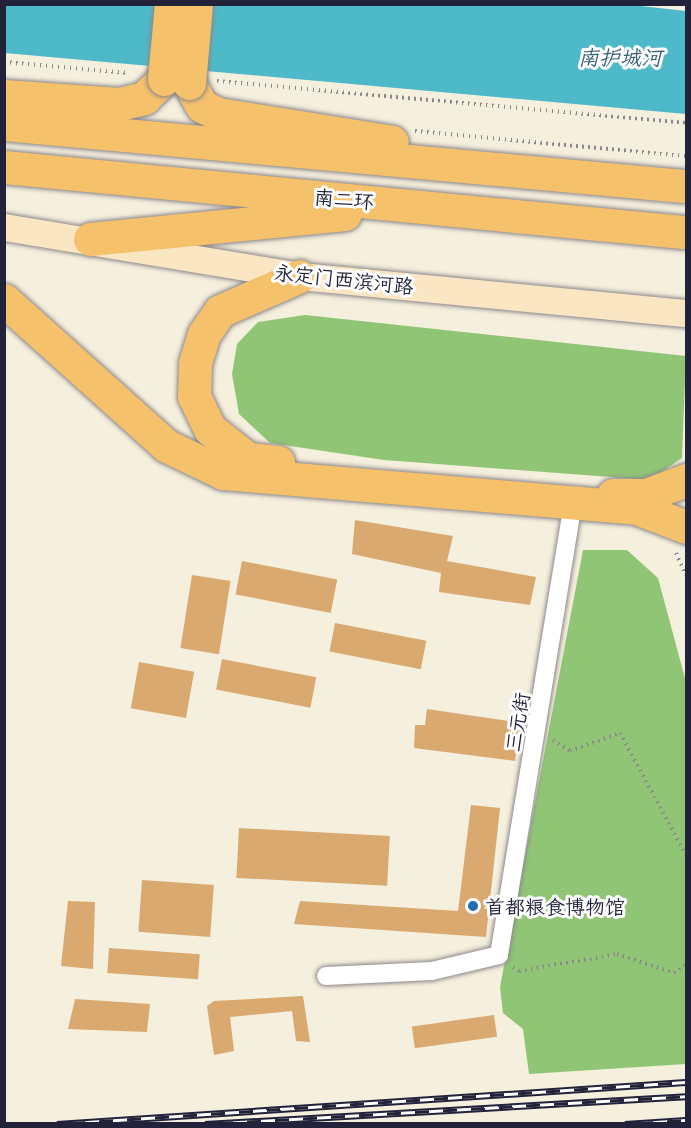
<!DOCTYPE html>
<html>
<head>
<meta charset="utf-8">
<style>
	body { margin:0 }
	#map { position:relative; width:691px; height:1128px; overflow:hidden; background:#f5efdd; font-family:"Playpen Sans","LXGW WenKai TC",sans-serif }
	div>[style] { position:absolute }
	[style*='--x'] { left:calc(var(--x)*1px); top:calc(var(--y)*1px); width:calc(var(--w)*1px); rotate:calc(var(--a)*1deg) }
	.green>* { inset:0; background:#91c576 }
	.water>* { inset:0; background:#4ebac9 }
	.building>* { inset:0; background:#d9a970; transform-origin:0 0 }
	.path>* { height:4px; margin-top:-2px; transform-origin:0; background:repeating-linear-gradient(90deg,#8c888c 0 1.5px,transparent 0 6px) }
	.roads { filter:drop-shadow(0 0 2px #8c888c) drop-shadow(0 0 2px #8c888c) }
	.street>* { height:18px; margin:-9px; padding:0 9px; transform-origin:9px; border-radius:9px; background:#fff }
	.secondary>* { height:27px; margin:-13.5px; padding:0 13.5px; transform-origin:13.5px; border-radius:13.5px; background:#fbe6c4 }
	.highway>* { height:33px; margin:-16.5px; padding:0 16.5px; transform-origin:16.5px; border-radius:16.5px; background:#f5c16b }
	.rail>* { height:7px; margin-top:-3.5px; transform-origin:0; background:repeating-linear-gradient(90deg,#fff 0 14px,#22223b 0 28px); box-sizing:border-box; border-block:2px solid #22223b }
	.bridges { filter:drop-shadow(0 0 2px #8c888c) drop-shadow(0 0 2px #8c888c) }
	.highway-bridge>* { height:33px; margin:-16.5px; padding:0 16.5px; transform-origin:16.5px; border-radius:16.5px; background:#f5c16b }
	.dots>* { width:16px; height:16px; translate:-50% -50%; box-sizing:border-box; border:3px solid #fff; border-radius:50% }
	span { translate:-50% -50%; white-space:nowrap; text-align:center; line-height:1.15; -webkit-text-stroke:6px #fff; paint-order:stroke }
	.street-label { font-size:20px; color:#22223b }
	.poi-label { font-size:20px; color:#22223b }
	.left { translate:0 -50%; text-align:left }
	.water-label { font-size:21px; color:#345f74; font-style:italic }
	.frame { position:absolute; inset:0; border:6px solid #22223b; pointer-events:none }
</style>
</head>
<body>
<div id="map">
	<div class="green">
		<div style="clip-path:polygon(305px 315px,686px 356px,682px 458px,650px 480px,384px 460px,270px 443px,239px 414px,232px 374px,237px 344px,258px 322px)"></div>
		<div style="clip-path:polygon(583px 550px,627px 550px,658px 578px,686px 682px,686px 1064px,529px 1074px,523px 1029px,503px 1013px,500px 987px)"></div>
	</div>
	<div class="water">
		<div style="clip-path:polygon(623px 4px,686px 11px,686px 114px,5px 53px,4px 5px)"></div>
	</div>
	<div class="building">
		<div style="clip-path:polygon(355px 520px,453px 536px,447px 561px,536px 577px,530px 605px,439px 592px,441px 573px,352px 554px)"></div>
		<div style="left:242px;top:561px;width:97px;height:34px;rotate:11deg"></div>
		<div style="left:192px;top:575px;width:39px;height:74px;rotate:9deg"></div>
		<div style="left:335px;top:623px;width:93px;height:29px;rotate:11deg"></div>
		<div style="left:222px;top:659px;width:96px;height:31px;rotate:11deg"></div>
		<div style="left:139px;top:662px;width:56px;height:47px;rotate:10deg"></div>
		<div style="clip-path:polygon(427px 709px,521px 723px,515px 761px,414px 748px,415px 725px,425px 725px)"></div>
		<div style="clip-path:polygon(471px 805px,500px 808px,486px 937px,294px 924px,300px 901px,458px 911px)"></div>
		<div style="left:239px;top:828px;width:151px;height:50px;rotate:3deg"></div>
		<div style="left:142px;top:880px;width:72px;height:52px;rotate:4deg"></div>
		<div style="clip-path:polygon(68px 901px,95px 902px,93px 969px,61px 966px)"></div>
		<div style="left:109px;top:948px;width:91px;height:25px;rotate:4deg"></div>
		<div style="clip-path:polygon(303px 996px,310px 1042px,296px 1041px,292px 1011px,230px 1017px,234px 1051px,214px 1055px,207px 1006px,214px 1001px)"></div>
		<div style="clip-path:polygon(75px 999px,150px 1004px,147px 1032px,68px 1029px)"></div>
		<div style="left:494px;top:1015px;width:22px;height:83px;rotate:82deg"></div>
	</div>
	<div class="path">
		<div style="--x:4;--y:62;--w:125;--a:5"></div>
		<div style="--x:217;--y:81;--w:471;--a:5.1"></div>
		<div style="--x:415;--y:131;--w:272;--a:5.3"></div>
		<div style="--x:676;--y:553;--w:24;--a:66"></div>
		<div style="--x:553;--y:740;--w:20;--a:33"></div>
		<div style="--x:570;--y:751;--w:53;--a:-19.8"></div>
		<div style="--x:620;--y:733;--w:139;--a:61.6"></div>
		<div style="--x:513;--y:967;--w:7;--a:34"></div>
		<div style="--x:519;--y:971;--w:99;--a:-9.8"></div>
		<div style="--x:617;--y:954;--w:60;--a:18.4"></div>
		<div style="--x:674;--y:973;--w:15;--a:-37"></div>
	</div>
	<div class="roads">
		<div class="street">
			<div style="--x:326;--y:976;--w:106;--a:-2.7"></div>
			<div style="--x:432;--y:971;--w:69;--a:-13.4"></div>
			<div style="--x:499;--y:955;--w:465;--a:-80.7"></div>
		</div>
		<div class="secondary">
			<div style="--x:4;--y:227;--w:300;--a:9.4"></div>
			<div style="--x:300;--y:276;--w:388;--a:5.5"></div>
		</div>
		<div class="highway">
			<div style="--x:189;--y:83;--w:26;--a:61"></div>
			<div style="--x:202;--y:106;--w:18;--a:27"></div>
			<div style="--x:218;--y:114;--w:176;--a:9.1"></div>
			<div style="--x:4;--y:96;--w:115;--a:4"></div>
			<div style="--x:119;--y:104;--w:26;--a:-13"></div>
			<div style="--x:144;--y:98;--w:28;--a:-44"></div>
			<div style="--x:4;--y:124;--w:682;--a:5.22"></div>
			<div style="--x:4;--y:167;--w:682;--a:5.47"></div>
			<div style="--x:90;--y:239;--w:256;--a:-5.6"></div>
			<div style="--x:4;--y:300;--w:219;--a:41.9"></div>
			<div style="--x:167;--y:446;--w:62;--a:25.7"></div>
			<div style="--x:223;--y:473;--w:415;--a:4.8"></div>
			<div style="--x:637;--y:508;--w:53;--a:21.2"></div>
			<div style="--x:278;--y:462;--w:30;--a:-174"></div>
			<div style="--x:248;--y:459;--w:48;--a:-141.7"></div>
			<div style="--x:210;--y:429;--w:37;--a:-116"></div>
			<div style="--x:194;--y:396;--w:33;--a:-88"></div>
			<div style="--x:195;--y:363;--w:30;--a:-73"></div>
			<div style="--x:204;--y:334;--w:28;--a:-55"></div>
			<div style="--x:220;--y:311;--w:87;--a:-23.6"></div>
			<div style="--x:613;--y:495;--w:33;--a:0"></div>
			<div style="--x:646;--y:495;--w:43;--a:-20.6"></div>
		</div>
	</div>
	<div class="rail">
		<div style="--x:57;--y:1124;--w:630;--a:-3.82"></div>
		<div style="--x:205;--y:1124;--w:482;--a:-3.3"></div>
		<div style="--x:625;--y:1124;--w:61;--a:-3.8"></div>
	</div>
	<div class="bridges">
		<div class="highway-bridge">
			<div style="--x:164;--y:79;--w:75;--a:-84.7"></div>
			<div style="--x:189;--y:83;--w:79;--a:-84.9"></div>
		</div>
	</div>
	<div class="dots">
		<div style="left:473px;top:906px;background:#1f6fb2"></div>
	</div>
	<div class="street-label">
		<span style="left:344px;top:199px;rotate:5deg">南二环</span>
		<span style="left:344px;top:279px;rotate:6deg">永定门西滨河路</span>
		<span style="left:517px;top:722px;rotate:-80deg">三元街</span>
	</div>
	<div class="poi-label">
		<span class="left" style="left:485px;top:906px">首都粮食博物馆</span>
	</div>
	<div class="water-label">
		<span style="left:620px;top:56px">南护城河</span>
	</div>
	<div class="frame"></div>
</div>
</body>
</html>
